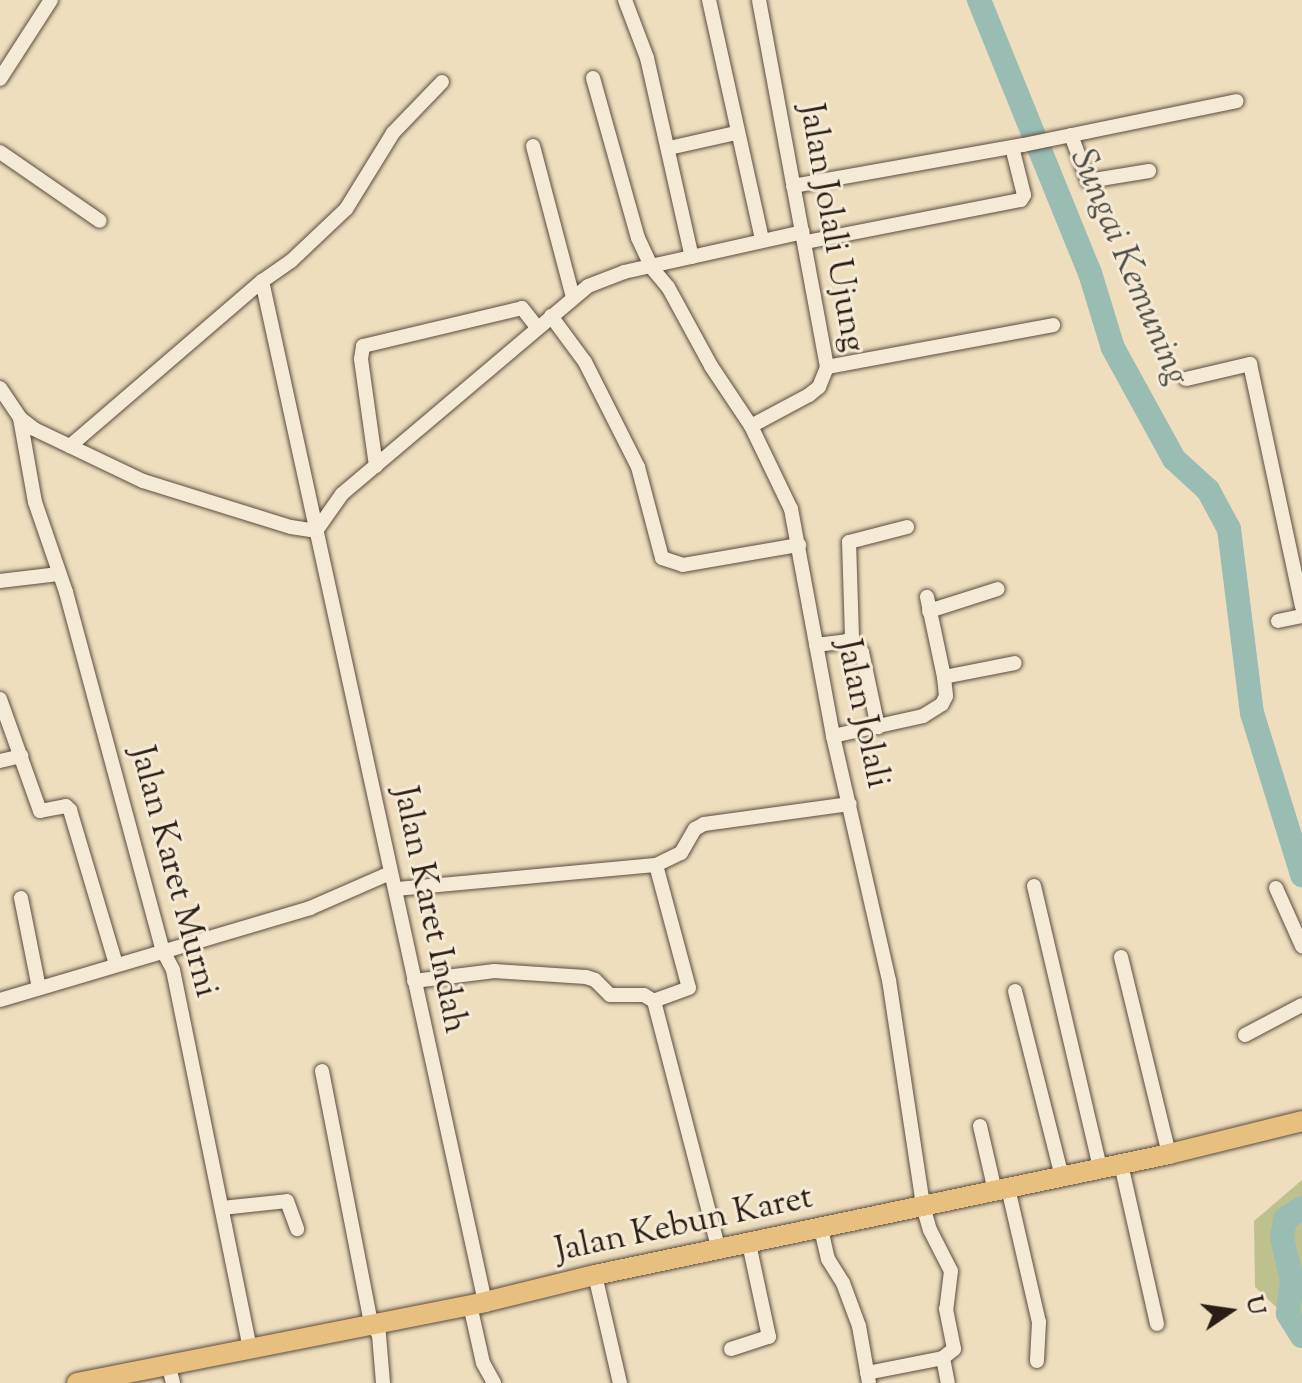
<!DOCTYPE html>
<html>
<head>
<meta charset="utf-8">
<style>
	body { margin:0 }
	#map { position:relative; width:1302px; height:1383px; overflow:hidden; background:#eedebe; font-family:"Sorts Mill Goudy",serif }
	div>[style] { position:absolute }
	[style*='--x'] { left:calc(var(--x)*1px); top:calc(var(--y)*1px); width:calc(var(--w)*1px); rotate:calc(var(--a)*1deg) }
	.green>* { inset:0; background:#bec08e }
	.river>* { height:24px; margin:-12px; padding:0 12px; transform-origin:12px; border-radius:12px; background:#99bcb3 }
	.roads { filter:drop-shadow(0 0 2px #5c4c3f) drop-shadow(0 0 2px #5c4c3f) }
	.minor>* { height:14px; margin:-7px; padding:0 7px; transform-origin:7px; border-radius:7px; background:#f4ead5 }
	.primary>* { height:20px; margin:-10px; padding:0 10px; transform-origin:10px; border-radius:10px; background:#e7bf7f }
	span { translate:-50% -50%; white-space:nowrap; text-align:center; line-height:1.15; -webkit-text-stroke:6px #f4ead5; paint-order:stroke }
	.street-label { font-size:34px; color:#2b1c15 }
	.water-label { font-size:36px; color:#4c4c44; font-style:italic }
	.north { position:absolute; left:1190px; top:1271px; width:80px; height:80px; -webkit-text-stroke:6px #f4ead5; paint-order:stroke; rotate:77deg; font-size:22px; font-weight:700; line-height:32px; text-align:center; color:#2b1c15 }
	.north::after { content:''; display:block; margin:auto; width:28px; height:36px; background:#2b1c15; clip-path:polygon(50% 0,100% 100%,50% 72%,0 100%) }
</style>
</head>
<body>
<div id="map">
	<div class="green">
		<div style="clip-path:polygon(1302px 1180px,1302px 1332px,1255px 1287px,1254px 1221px)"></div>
	</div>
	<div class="river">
		<div style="--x:979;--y:0;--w:295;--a:67.9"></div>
		<div style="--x:1090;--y:273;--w:78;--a:73"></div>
		<div style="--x:1113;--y:348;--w:127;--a:61.2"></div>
		<div style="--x:1174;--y:459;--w:46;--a:42.4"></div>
		<div style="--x:1208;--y:490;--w:44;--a:61.7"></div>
		<div style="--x:1229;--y:529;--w:185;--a:82.9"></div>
		<div style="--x:1252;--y:713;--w:170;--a:72.8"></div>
		<div style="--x:1302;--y:1208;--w:20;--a:147"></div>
		<div style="--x:1285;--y:1219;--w:19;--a:99"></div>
		<div style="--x:1282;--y:1238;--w:43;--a:76.6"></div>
		<div style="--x:1292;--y:1280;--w:34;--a:97"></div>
		<div style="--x:1288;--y:1314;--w:26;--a:58"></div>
	</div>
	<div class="roads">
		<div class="minor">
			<div style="--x:625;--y:0;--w:62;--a:69.2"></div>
			<div style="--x:647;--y:58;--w:204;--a:77.3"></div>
			<div style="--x:709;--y:0;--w:246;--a:77.5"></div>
			<div style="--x:593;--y:78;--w:166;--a:74.3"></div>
			<div style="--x:638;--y:238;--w:33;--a:65"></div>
			<div style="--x:652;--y:268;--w:25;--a:50"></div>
			<div style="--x:668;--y:287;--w:90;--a:61.4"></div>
			<div style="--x:711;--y:366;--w:72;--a:56.3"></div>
			<div style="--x:751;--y:426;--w:92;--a:64.3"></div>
			<div style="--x:791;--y:509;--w:231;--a:79.5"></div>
			<div style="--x:833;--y:736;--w:250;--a:77.1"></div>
			<div style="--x:889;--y:980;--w:229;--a:81.4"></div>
			<div style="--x:923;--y:1206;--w:25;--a:74"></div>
			<div style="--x:930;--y:1230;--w:46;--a:62.9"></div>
			<div style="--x:951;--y:1271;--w:38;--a:97"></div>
			<div style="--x:946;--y:1309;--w:41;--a:78.7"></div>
			<div style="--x:954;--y:1349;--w:14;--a:141"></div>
			<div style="--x:943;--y:1358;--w:25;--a:79"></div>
			<div style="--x:0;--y:79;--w:94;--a:-57.2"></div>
			<div style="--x:442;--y:82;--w:71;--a:133.9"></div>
			<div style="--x:393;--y:133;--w:89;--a:121.7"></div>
			<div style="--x:346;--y:209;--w:76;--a:136.6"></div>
			<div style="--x:291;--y:261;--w:35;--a:145"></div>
			<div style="--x:262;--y:281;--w:1045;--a:77.68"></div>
			<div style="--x:1071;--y:135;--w:49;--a:69.7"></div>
			<div style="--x:1088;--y:181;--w:62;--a:-9.3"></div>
			<div style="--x:533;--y:146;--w:156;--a:75.2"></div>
			<div style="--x:669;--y:148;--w:69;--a:-12.6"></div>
			<div style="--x:0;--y:152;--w:121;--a:34.6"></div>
			<div style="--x:793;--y:186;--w:234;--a:-10.1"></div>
			<div style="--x:1023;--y:145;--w:218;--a:-11.6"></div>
			<div style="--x:806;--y:242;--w:219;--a:-11.1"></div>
			<div style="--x:1021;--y:200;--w:6;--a:-59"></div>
			<div style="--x:1024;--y:195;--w:49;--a:-104"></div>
			<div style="--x:551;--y:316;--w:57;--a:53.5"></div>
			<div style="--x:585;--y:362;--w:118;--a:63.2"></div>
			<div style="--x:638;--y:467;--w:94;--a:75.2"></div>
			<div style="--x:662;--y:558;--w:22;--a:18"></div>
			<div style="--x:683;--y:565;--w:118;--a:-9.8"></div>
			<div style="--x:827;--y:367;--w:230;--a:-10.5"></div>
			<div style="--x:1186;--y:379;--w:66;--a:-13.2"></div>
			<div style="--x:1250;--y:364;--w:248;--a:77.9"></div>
			<div style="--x:0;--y:388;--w:36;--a:56"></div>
			<div style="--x:20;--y:418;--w:18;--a:38"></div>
			<div style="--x:34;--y:429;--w:121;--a:25.5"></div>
			<div style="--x:143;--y:481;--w:155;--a:17.3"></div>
			<div style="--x:291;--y:527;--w:25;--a:9"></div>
			<div style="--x:20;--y:418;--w:85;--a:79.9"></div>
			<div style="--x:35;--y:502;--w:95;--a:71"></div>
			<div style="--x:66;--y:592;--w:372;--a:74.9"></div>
			<div style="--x:163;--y:951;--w:21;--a:62"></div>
			<div style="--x:173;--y:970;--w:385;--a:78.5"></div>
			<div style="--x:751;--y:426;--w:66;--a:-28.1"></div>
			<div style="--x:809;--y:395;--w:13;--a:-39"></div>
			<div style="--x:819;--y:387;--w:22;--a:-68"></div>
			<div style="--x:827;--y:367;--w:373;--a:-100.5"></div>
			<div style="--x:70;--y:446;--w:253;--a:-40.7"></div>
			<div style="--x:376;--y:466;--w:108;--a:-98"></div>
			<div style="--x:361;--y:359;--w:13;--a:-81"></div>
			<div style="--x:363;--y:346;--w:163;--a:-13.4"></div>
			<div style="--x:522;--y:308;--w:24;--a:52"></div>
			<div style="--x:316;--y:531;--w:45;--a:-54.9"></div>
			<div style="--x:342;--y:494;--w:322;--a:-40.2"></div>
			<div style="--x:588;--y:286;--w:39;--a:-21"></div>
			<div style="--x:624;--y:272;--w:183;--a:-12.6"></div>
			<div style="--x:0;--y:581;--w:59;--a:-6.8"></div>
			<div style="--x:929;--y:611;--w:72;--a:-17.7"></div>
			<div style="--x:1278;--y:621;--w:25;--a:-12"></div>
			<div style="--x:851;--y:639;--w:17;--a:50"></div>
			<div style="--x:862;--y:652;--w:77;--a:78"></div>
			<div style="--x:816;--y:645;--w:31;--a:-7"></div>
			<div style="--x:847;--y:641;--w:6;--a:-39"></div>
			<div style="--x:852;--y:637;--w:95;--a:-91.8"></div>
			<div style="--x:849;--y:542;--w:60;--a:-14.5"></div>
			<div style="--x:944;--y:677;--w:72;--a:-11.2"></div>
			<div style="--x:0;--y:699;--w:119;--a:70.3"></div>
			<div style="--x:40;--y:811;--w:26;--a:-11"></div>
			<div style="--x:66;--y:806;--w:6;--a:45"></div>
			<div style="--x:70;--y:810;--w:161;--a:73.4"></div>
			<div style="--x:833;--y:736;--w:92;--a:-12.5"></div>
			<div style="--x:923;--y:716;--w:22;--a:-32"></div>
			<div style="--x:942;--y:704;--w:9;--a:-63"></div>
			<div style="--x:946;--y:696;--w:19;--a:-96"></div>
			<div style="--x:944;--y:677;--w:82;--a:-102"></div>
			<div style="--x:0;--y:761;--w:22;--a:-13"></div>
			<div style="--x:656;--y:865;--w:28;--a:-26"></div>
			<div style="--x:681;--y:853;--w:28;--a:-60"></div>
			<div style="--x:695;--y:829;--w:10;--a:-29"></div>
			<div style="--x:704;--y:824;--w:147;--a:-7.8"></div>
			<div style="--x:1034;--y:886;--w:290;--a:76.8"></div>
			<div style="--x:1276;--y:888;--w:64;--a:65.9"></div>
			<div style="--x:397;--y:889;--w:260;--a:-5.3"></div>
			<div style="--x:656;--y:865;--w:127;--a:75"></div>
			<div style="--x:689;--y:988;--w:37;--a:160"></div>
			<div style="--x:654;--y:1001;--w:257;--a:75.4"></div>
			<div style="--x:21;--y:898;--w:92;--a:78.7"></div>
			<div style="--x:1121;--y:957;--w:203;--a:76.3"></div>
			<div style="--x:414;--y:981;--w:81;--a:-7.1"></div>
			<div style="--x:494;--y:971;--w:92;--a:3.7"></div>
			<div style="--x:586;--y:977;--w:9;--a:18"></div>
			<div style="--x:595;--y:980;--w:21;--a:45"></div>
			<div style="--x:610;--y:995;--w:34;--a:0"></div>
			<div style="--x:644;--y:995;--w:12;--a:31"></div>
			<div style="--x:1015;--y:991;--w:192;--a:75.8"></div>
			<div style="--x:0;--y:1000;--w:323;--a:-16.5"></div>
			<div style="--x:310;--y:908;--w:87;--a:-23.6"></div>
			<div style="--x:1245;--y:1035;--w:64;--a:-27.8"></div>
			<div style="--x:322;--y:1071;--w:257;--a:79"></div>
			<div style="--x:371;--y:1323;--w:14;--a:56"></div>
			<div style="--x:379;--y:1335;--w:48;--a:85.2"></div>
			<div style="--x:980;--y:1126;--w:67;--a:77"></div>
			<div style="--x:1121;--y:1164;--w:164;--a:77.3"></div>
			<div style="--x:1008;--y:1188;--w:138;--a:77"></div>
			<div style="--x:1039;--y:1322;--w:39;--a:93"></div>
			<div style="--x:222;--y:1208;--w:65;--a:-6.1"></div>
			<div style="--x:287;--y:1201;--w:30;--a:70"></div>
			<div style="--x:821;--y:1229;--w:31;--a:77"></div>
			<div style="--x:828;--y:1259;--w:28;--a:58"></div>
			<div style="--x:843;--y:1283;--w:46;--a:69.6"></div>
			<div style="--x:859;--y:1326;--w:58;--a:80"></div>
			<div style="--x:595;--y:1275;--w:111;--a:77"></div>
			<div style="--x:470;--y:1305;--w:59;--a:77.4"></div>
			<div style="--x:483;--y:1363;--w:23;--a:61"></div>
			<div style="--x:731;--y:1349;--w:40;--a:-18"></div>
			<div style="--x:769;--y:1337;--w:95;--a:-102.1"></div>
			<div style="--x:168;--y:1364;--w:20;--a:75"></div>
			<div style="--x:867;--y:1373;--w:77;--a:-11.2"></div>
		</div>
		<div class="primary">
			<div style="--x:77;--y:1383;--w:416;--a:-11.2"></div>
			<div style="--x:485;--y:1302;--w:113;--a:-13.8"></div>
			<div style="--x:595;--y:1275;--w:587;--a:-11.9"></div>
			<div style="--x:1169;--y:1154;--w:137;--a:-13.9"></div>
		</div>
	</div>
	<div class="street-label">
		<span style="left:831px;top:228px;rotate:80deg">Jalan Jolali Ujung</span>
		<span style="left:862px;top:714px;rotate:78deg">Jalan Jolali</span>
		<span style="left:173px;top:872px;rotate:75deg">Jalan Karet Murni</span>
		<span style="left:429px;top:910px;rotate:78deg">Jalan Karet Indah</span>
		<span style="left:684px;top:1225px;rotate:-12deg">Jalan Kebun Karet</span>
	</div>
	<div class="water-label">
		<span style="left:1128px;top:268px;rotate:67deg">Sungai Kemuning</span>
	</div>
	<div class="north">U</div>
</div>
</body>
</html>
